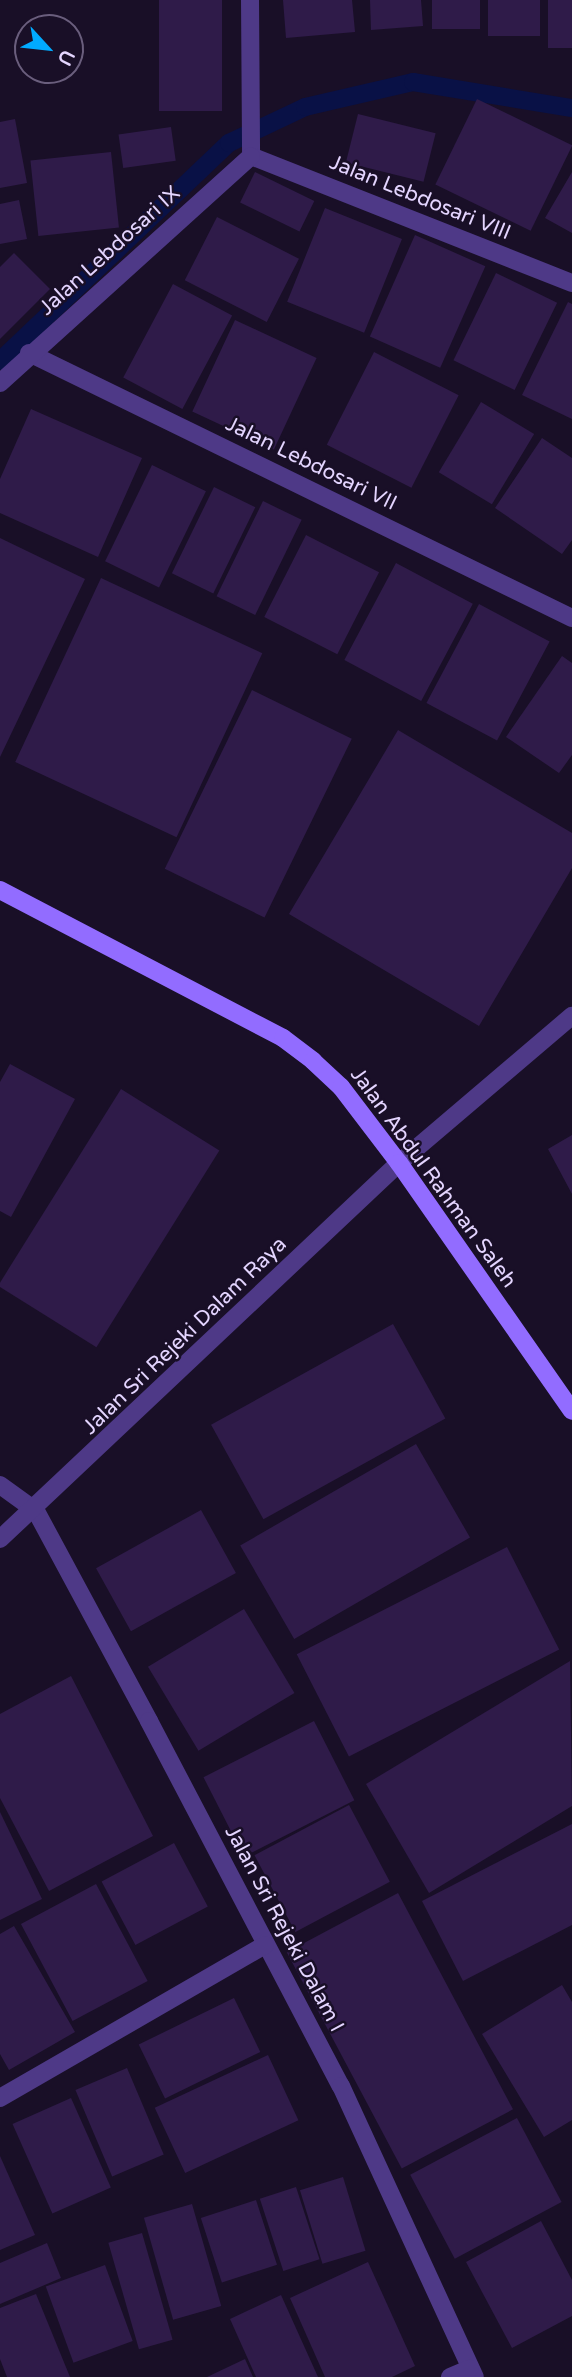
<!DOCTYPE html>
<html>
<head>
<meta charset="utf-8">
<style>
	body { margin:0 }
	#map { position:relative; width:572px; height:2377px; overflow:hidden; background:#190f27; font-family:"Varela Round",sans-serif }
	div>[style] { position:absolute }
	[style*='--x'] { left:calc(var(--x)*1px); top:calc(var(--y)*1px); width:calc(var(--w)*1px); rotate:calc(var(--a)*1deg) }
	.stream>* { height:18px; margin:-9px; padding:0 9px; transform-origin:9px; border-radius:9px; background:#091146 }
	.building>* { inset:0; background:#2f1b49; transform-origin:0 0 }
	.street>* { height:18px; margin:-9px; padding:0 9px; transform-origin:9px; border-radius:9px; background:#4e3987 }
	.secondary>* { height:18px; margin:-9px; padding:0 9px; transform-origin:9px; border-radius:9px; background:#926cff }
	span { translate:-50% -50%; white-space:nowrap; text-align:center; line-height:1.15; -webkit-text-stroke:5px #190f27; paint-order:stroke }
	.street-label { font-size:21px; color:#e4d5ff }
	.north { position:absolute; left:14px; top:14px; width:70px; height:70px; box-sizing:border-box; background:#190f27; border:2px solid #6a5e7d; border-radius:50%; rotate:117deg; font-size:19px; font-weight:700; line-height:28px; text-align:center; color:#e4d5ff }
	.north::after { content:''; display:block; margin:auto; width:24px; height:32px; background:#01abff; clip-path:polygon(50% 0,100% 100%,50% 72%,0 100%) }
</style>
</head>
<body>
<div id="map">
	<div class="stream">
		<div style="--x:0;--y:361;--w:316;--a:-43.6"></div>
		<div style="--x:229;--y:143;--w:84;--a:-25.3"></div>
		<div style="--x:305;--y:107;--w:111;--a:-13"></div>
		<div style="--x:413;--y:82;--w:161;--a:9.3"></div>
	</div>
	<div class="building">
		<div style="left:159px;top:0;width:63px;height:111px"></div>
		<div style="clip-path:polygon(283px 0,352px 0,355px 32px,286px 38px)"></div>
		<div style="clip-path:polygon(370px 0,421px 0,423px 26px,371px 30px)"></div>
		<div style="left:432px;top:0;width:48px;height:29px"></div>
		<div style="left:488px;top:0;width:52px;height:36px"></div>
		<div style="left:548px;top:0;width:24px;height:48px"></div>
		<div style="left:477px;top:99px;width:106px;height:95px;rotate:26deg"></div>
		<div style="left:358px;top:114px;width:80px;height:50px;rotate:14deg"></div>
		<div style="clip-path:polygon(15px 119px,27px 183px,0 188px,0 122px)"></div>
		<div style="left:171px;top:127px;width:34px;height:53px;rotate:82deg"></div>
		<div style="left:111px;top:152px;width:76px;height:81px;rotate:84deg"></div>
		<div style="left:255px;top:172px;width:66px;height:34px;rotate:26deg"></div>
		<div style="clip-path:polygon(572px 172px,572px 233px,545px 218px)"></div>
		<div style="clip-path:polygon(19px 200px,27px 239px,0 244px,0 204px)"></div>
		<div style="left:325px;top:208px;width:83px;height:101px;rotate:22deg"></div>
		<div style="left:217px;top:217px;width:92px;height:71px;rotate:27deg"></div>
		<div style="left:415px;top:235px;width:77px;height:111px;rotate:24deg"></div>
		<div style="clip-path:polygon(14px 253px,50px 289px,0 339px,0 267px)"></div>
		<div style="left:496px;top:273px;width:68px;height:97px;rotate:26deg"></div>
		<div style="left:173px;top:284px;width:67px;height:106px;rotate:28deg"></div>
		<div style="clip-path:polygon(568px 302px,572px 304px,572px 419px,522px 395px)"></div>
		<div style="left:235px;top:320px;width:90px;height:101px;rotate:25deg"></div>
		<div style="left:374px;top:352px;width:95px;height:104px;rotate:27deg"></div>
		<div style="left:481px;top:402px;width:62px;height:82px;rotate:31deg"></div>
		<div style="clip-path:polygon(31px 409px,142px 458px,98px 557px,0 513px,0 479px)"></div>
		<div style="clip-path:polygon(542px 438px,572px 458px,572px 540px,562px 554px,495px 508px)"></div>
		<div style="left:152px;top:465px;width:60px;height:107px;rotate:26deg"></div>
		<div style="left:214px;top:487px;width:46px;height:96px;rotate:26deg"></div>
		<div style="left:263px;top:501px;width:43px;height:106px;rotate:26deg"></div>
		<div style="left:306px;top:535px;width:82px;height:92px;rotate:27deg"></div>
		<div style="clip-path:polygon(0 538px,85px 579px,0 757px)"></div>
		<div style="left:396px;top:563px;width:87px;height:110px;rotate:28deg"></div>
		<div style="left:101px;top:578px;width:178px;height:203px;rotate:25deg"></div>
		<div style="left:479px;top:604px;width:80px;height:112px;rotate:28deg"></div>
		<div style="clip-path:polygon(562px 656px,572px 663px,572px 755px,559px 773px,506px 737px)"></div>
		<div style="left:252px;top:690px;width:111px;height:199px;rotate:26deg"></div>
		<div style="clip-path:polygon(398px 730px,572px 833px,572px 868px,479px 1026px,289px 914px)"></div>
		<div style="clip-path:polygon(10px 1064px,75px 1099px,11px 1217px,0 1211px,0 1082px)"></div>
		<div style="left:121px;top:1089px;width:116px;height:232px;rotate:32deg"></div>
		<div style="clip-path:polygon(572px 1135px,572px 1194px,548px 1149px)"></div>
		<div style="left:393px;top:1324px;width:108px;height:208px;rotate:61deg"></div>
		<div style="left:416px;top:1444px;width:108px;height:203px;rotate:60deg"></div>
		<div style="left:201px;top:1510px;width:72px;height:120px;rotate:61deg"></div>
		<div style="left:507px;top:1547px;width:115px;height:236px;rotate:63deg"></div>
		<div style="left:244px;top:1609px;width:98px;height:112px;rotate:59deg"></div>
		<div style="clip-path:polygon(570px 1661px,572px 1806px,429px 1893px,366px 1784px)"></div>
		<div style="clip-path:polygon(71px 1676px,153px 1836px,49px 1891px,0 1798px,0 1714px)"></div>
		<div style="left:314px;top:1721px;width:89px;height:124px;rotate:63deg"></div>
		<div style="left:349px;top:1805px;width:87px;height:107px;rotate:62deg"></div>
		<div style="clip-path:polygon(0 1812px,42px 1899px,0 1920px)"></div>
		<div style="clip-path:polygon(572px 1824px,572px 1925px,463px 1981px,422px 1901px)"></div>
		<div style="left:174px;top:1843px;width:72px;height:82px;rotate:62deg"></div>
		<div style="left:96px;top:1884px;width:110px;height:85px;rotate:62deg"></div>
		<div style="left:398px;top:1893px;width:245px;height:126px;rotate:62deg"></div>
		<div style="clip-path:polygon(14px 1926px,75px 2032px,9px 2070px,0 2054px,0 1934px)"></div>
		<div style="clip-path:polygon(562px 1985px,572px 2002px,572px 2120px,544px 2137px,482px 2034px)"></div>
		<div style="left:234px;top:1998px;width:60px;height:106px;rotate:64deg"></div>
		<div style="left:268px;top:2055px;width:72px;height:125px;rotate:65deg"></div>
		<div style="left:127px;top:2068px;width:94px;height:56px;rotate:67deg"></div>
		<div style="left:71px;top:2098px;width:98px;height:64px;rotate:66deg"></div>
		<div style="left:517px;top:2118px;width:95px;height:121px;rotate:62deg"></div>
		<div style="clip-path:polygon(0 2156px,35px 2235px,0 2250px)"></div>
		<div style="left:343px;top:2177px;width:77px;height:45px;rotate:73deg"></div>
		<div style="left:296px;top:2187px;width:76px;height:38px;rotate:72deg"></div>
		<div style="left:256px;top:2200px;width:68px;height:58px;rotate:72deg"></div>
		<div style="left:192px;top:2204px;width:106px;height:50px;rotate:74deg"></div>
		<div style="clip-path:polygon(541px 2221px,572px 2280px,572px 2316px,512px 2348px,466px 2262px)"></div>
		<div style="left:142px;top:2233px;width:111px;height:35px;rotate:74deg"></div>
		<div style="clip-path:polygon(47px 2243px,61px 2278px,0 2304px,0 2263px)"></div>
		<div style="clip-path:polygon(368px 2262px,415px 2366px,392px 2377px,325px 2377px,290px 2298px)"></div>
		<div style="left:105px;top:2265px;width:81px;height:63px;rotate:70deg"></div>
		<div style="clip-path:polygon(36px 2294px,70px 2377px,7px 2377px,0 2359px,0 2308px)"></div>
		<div style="clip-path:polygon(281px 2295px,318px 2377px,256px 2377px,230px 2319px)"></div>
		<div style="clip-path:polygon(245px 2359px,253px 2377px,207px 2377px)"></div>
	</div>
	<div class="street">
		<div style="--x:250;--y:0;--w:156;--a:89.6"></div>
		<div style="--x:251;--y:156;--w:345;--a:21.6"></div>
		<div style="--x:29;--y:353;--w:604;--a:26.01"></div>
		<div style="--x:0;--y:383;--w:338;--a:-42.1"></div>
		<div style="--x:0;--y:1485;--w:44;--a:35.8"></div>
		<div style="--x:36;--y:1511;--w:238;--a:61.7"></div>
		<div style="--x:149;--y:1721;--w:412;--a:62.3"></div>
		<div style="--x:341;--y:2086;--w:320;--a:65.3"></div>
		<div style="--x:0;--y:1539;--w:548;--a:-43.3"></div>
		<div style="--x:399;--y:1163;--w:227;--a:-40.4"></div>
		<div style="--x:0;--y:2098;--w:306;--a:-30"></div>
		<div style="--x:450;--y:2377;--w:21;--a:-23"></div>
	</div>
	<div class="secondary">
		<div style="--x:0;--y:890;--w:319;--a:27.6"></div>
		<div style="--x:283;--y:1038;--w:38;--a:37"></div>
		<div style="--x:313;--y:1061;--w:38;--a:43"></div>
		<div style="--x:341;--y:1087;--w:96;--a:52.7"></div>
		<div style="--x:399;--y:1163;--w:302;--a:55.1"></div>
	</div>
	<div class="street-label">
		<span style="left:420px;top:198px;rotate:22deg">Jalan Lebdosari VIII</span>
		<span style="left:110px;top:251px;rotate:-42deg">Jalan Lebdosari IX</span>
		<span style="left:311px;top:464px;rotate:26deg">Jalan Lebdosari VII</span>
		<span style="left:433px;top:1178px;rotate:54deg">Jalan Abdul Rahman Saleh</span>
		<span style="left:185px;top:1336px;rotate:-44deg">Jalan Sri Rejeki Dalam Raya</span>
		<span style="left:284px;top:1929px;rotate:62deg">Jalan Sri Rejeki Dalam I</span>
	</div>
	<div class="north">U</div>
</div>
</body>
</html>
